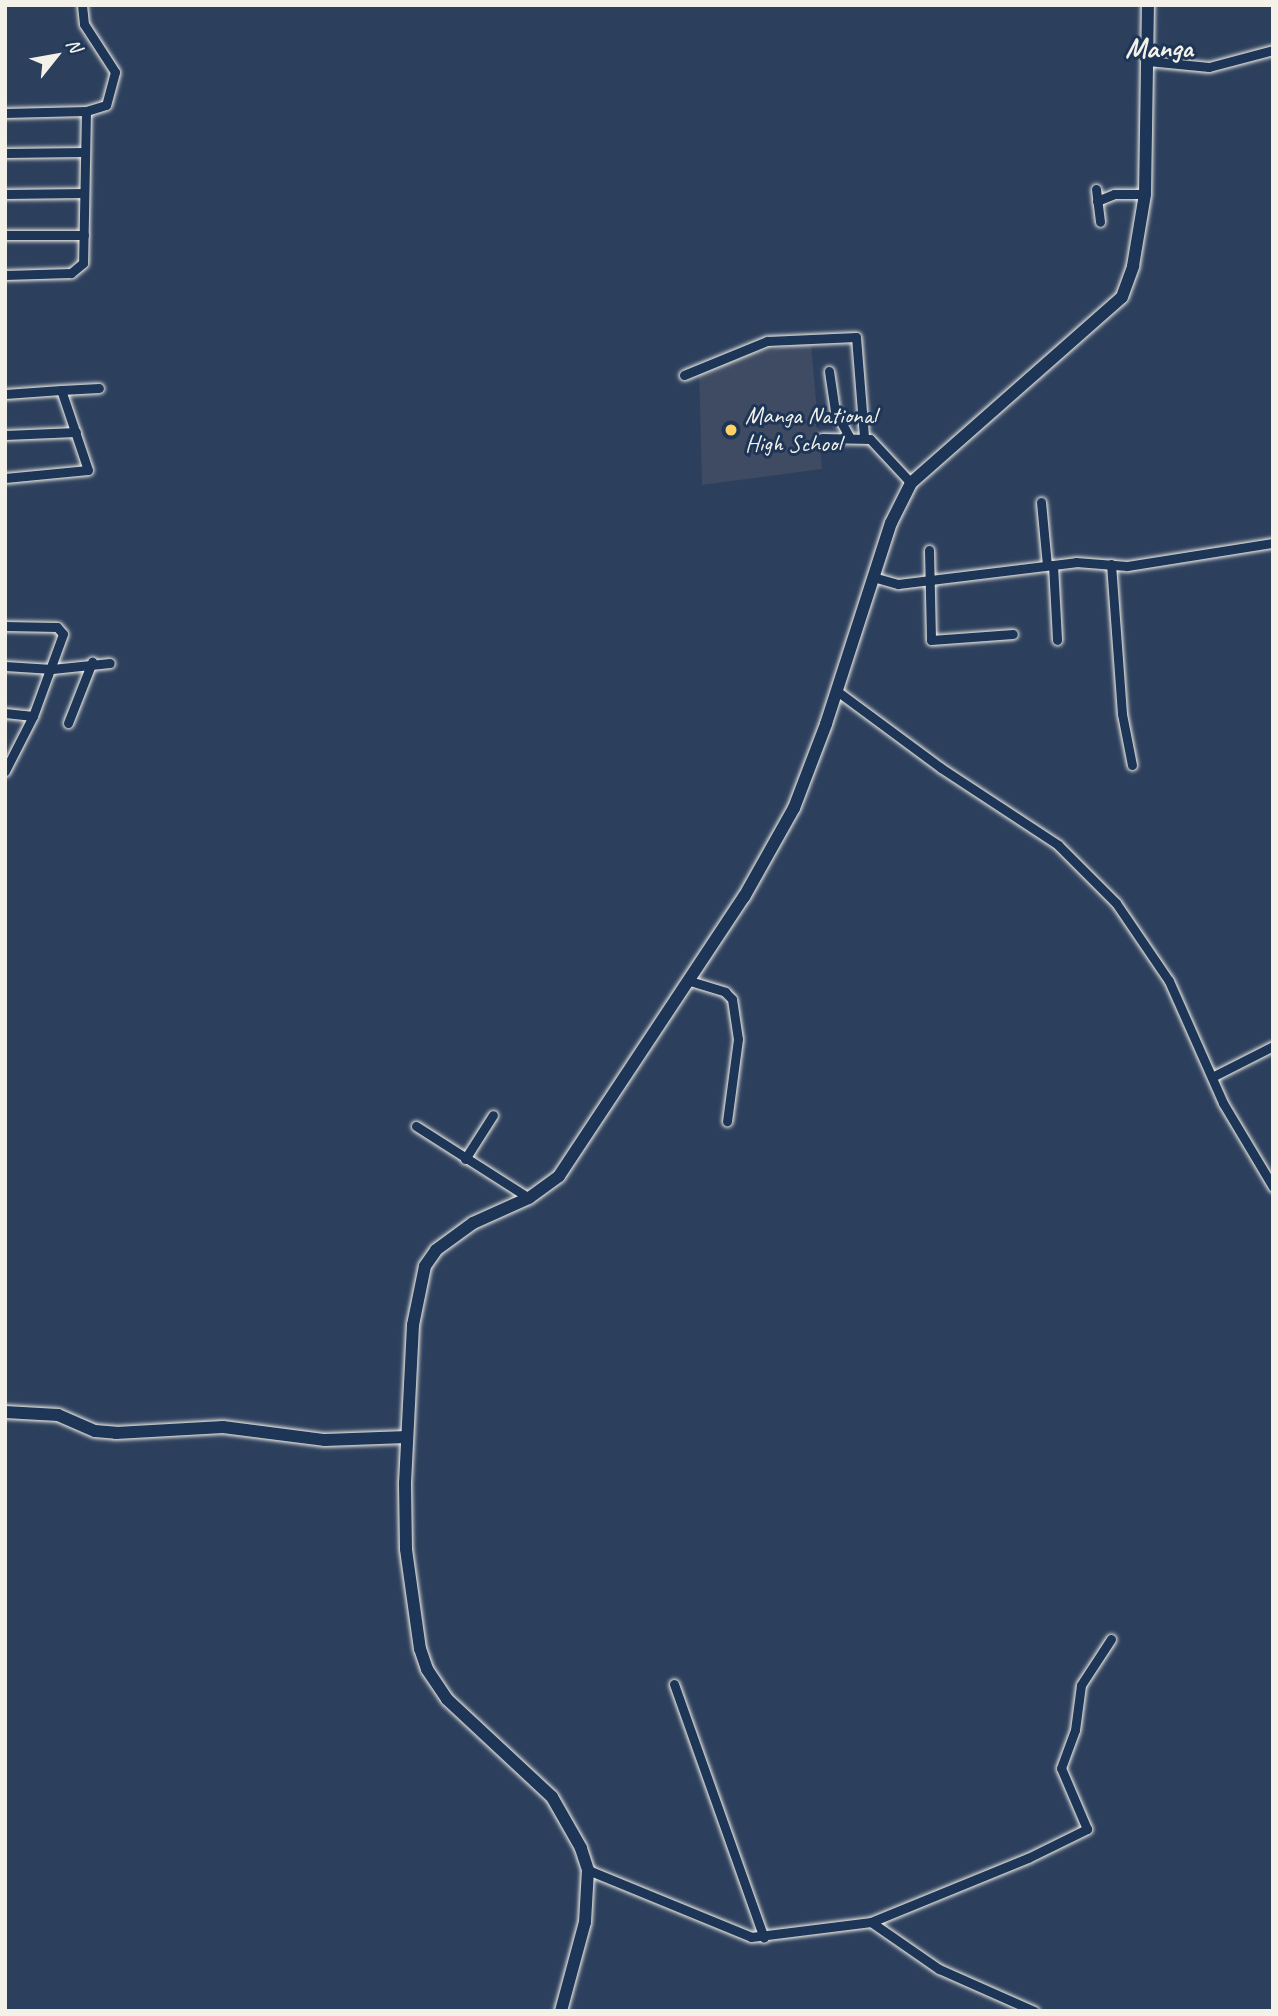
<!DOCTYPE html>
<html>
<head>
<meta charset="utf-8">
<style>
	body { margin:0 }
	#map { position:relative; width:1278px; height:2016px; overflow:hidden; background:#2c3f5c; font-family:Caveat,sans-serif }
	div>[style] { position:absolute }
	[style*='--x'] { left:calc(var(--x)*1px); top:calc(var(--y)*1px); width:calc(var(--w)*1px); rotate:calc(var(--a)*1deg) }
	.built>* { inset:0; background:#3e4b62 }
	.roads { filter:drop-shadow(0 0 2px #f4f1e8) drop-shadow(0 0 2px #f4f1e8) }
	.street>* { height:9px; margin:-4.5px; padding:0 4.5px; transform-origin:4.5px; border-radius:4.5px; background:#1d3557 }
	.secondary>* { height:12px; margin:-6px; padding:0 6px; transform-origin:6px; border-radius:6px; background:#1d3557 }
	.dots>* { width:19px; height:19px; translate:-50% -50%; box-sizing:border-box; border:4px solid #1d3557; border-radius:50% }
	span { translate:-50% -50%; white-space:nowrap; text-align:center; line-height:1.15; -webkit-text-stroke:6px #1d3557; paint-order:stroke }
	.poi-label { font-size:24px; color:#f4f1e8 }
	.left { translate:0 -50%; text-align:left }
	.quarter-label { font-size:28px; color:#f4f1e8; font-weight:700 }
	.frame { position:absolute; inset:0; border:7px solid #f4f1e8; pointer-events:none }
	.north { position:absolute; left:21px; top:21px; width:70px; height:70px; -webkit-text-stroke:5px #1d3557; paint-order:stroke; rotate:59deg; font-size:19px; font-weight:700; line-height:28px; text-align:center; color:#f4f1e8 }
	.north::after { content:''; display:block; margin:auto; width:24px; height:32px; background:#f4f1e8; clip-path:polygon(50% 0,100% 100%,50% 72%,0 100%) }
</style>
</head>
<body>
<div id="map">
	<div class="built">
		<div style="clip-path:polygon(811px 343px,822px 469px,702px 485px,699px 370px,755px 352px)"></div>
	</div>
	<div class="roads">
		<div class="street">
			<div style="--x:82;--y:5;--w:19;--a:84"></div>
			<div style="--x:84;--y:24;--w:57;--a:57.1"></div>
			<div style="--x:115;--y:72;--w:34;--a:105"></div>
			<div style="--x:106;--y:105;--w:21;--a:163"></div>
			<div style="--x:1148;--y:61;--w:61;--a:5.6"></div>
			<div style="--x:1209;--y:67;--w:66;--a:-14.9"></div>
			<div style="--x:5;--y:113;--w:81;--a:-1.4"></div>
			<div style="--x:86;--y:111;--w:152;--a:91.1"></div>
			<div style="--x:83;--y:263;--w:16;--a:140"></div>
			<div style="--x:71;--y:273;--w:66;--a:178.3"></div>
			<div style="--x:5;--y:153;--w:79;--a:-0.7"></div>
			<div style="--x:1096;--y:189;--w:33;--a:83"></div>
			<div style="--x:5;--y:194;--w:79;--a:-0.7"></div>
			<div style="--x:1097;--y:201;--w:18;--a:-22"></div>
			<div style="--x:1114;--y:194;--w:31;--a:0"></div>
			<div style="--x:5;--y:235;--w:79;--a:0"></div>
			<div style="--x:829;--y:371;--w:40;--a:81.5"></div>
			<div style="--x:835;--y:411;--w:29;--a:61"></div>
			<div style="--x:684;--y:375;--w:90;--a:-22.3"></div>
			<div style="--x:767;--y:341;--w:89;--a:-2.6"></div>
			<div style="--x:856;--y:337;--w:100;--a:85.4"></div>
			<div style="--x:5;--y:394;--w:56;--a:-4.1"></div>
			<div style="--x:5;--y:435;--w:71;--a:-2.4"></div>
			<div style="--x:822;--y:438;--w:48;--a:1.2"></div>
			<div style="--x:870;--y:439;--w:60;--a:47"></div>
			<div style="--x:5;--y:478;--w:83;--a:-5.5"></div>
			<div style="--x:88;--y:470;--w:84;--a:-108.6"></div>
			<div style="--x:61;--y:390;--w:38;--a:-3"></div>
			<div style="--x:1041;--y:502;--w:63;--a:84.6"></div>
			<div style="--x:929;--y:550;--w:90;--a:88.7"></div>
			<div style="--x:931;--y:640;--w:82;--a:-4.2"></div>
			<div style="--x:1111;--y:564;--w:150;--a:85.8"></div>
			<div style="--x:1122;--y:714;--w:52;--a:78.9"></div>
			<div style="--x:1053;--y:565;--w:75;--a:86.9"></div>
			<div style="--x:873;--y:577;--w:26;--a:16"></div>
			<div style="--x:898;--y:584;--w:179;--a:-7"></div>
			<div style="--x:1076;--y:562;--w:51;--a:4.5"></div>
			<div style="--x:1127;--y:566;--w:148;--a:-9"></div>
			<div style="--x:5;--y:626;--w:52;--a:1.1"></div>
			<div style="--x:57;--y:627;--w:9;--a:49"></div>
			<div style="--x:63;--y:634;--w:87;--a:110.1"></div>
			<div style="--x:33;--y:716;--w:62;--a:117"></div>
			<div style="--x:5;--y:666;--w:47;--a:3.7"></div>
			<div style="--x:52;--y:669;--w:58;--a:-5.9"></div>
			<div style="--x:837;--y:691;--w:129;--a:36.5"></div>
			<div style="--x:941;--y:768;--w:140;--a:33.3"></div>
			<div style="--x:1058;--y:845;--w:82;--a:45"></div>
			<div style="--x:1116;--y:903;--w:94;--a:55.8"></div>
			<div style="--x:1169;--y:981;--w:133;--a:66.1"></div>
			<div style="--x:1223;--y:1103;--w:98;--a:59.2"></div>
			<div style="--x:5;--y:713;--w:28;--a:6"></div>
			<div style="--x:68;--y:723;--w:66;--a:-68.5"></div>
			<div style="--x:690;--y:981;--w:37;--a:17"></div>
			<div style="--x:725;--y:992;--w:10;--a:45"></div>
			<div style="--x:732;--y:999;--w:40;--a:81.5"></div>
			<div style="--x:738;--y:1039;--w:83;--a:97.6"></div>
			<div style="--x:1212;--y:1077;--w:68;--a:-26.9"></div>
			<div style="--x:416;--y:1126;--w:134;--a:32.5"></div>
			<div style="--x:465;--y:1159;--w:52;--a:-57.5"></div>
			<div style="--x:674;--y:1684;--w:269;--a:70.5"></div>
			<div style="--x:588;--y:1870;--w:176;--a:22.3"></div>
			<div style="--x:751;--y:1937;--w:121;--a:-7.1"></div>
			<div style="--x:871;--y:1922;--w:83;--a:34.7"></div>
			<div style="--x:939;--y:1969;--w:104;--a:23.9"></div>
			<div style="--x:871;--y:1922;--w:170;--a:-22.2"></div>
			<div style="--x:1028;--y:1858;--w:66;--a:-26.2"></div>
			<div style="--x:1087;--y:1829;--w:66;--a:-113.1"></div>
			<div style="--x:1061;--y:1768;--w:40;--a:-69.8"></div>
			<div style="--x:1075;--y:1730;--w:45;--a:-82.4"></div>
			<div style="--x:1081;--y:1685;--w:55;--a:-56.9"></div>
		</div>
		<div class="secondary">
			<div style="--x:5;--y:1412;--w:53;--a:3.2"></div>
			<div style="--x:58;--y:1415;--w:40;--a:23.4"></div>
			<div style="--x:95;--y:1431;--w:21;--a:5"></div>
			<div style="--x:116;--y:1433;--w:107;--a:-3.2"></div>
			<div style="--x:223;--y:1427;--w:103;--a:7.3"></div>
			<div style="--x:325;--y:1440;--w:82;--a:-2.1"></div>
			<div style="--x:561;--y:2011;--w:92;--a:-74.9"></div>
			<div style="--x:585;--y:1922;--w:52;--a:-86.7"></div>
			<div style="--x:588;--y:1870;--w:23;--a:-108"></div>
			<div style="--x:581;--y:1848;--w:59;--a:-119.6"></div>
			<div style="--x:552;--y:1797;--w:144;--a:-137"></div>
			<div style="--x:447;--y:1699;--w:36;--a:-124"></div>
			<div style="--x:427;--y:1669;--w:21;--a:-109"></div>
			<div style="--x:420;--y:1649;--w:101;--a:-98"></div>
			<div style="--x:406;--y:1549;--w:66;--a:-90.9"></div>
			<div style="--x:405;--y:1483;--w:158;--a:-87.1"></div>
			<div style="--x:413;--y:1325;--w:60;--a:-78.5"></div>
			<div style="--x:425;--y:1266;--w:19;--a:-55"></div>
			<div style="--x:436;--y:1250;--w:46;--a:-36.1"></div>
			<div style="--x:473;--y:1223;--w:61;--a:-24.1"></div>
			<div style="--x:529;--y:1198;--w:37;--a:-36"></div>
			<div style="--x:559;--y:1176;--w:335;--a:-56.5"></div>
			<div style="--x:744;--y:897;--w:102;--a:-60.7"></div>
			<div style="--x:794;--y:808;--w:90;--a:-69.1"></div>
			<div style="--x:826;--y:724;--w:211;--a:-72.1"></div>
			<div style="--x:891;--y:523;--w:45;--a:-63.4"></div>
			<div style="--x:911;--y:483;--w:281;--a:-41.4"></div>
			<div style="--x:1122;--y:297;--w:33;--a:-70"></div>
			<div style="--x:1133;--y:266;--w:73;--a:-80.5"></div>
			<div style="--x:1145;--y:194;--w:189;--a:-89.1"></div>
		</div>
	</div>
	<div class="dots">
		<div style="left:731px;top:430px;background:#ffd166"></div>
	</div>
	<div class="poi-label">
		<span class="left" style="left:745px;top:430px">Manga National<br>High School</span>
	</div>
	<div class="quarter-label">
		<span style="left:1159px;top:48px">Manga</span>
	</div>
	<div class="frame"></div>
	<div class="north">N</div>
</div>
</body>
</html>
